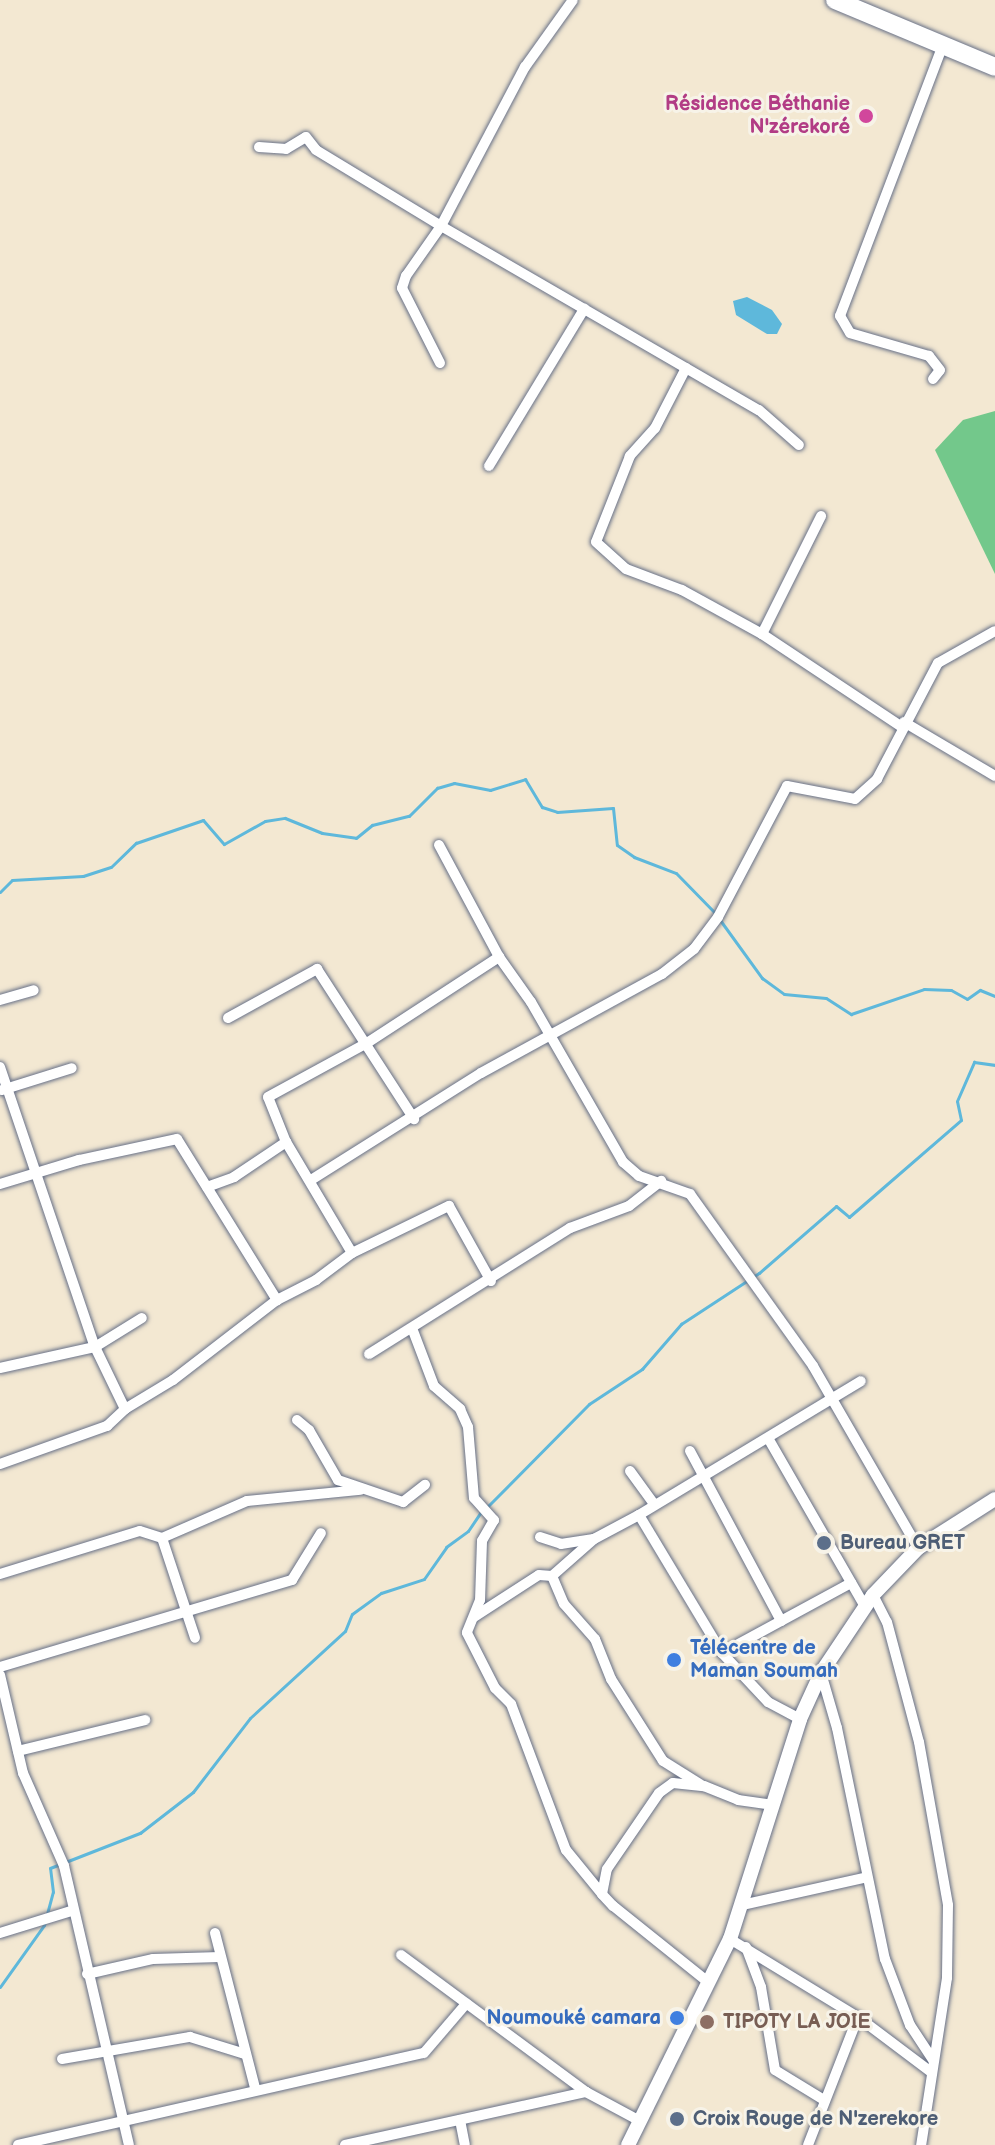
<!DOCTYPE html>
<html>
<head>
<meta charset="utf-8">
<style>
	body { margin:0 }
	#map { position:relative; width:995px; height:2145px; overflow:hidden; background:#f3e8d2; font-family:"Balsamiq Sans",sans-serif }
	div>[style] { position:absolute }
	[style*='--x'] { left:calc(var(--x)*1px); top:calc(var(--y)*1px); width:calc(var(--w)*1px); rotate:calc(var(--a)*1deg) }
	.green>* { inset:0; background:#73c88b }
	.water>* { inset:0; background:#5eb8db }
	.stream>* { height:3px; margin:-1.5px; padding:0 1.5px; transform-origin:1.5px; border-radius:1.5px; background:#5eb8db }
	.roads { filter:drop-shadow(0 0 2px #677087) drop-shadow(0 0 2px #677087) }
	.street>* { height:10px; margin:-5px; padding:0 5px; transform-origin:5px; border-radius:5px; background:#fff }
	.secondary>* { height:14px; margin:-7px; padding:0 7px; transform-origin:7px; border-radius:7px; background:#fff }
	.highway>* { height:18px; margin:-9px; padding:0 9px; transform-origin:9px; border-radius:9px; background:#fff }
	.dots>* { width:22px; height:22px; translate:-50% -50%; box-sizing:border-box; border:4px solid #f7f3e8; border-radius:50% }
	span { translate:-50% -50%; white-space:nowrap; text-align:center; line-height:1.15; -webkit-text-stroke:6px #f7f3e8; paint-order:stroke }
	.hotel-label { font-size:20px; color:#b23c85; font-weight:700 }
	.right { translate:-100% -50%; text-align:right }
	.service-label { font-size:20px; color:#4e5e75; font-weight:700 }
	.left { translate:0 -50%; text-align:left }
	.shop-label { font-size:20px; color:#366cbe; font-weight:700 }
	.education-label { font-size:20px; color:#785e54; font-weight:700 }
</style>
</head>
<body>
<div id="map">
	<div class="green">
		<div style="clip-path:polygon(995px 411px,995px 574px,935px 450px,963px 420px)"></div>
	</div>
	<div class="water">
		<div style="clip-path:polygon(747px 297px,772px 310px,782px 324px,777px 334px,767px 334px,736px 315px,733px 301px)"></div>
	</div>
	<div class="stream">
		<div style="--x:0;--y:892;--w:17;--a:-45"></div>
		<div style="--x:12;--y:880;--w:71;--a:-3.2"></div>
		<div style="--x:83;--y:876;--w:29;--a:-18"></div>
		<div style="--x:111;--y:867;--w:35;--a:-44"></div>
		<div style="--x:136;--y:843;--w:71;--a:-18.9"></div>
		<div style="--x:203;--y:820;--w:32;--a:49"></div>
		<div style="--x:224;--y:844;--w:47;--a:-29.3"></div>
		<div style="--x:265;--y:821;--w:20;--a:-9"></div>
		<div style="--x:285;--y:818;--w:40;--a:22"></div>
		<div style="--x:322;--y:833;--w:34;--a:8"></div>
		<div style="--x:356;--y:838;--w:21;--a:-39"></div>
		<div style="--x:372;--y:825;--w:38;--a:-14"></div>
		<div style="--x:409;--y:816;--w:40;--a:-45"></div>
		<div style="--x:437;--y:788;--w:18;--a:-16"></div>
		<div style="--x:454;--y:783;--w:37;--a:11"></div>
		<div style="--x:490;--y:790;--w:37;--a:-17"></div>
		<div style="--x:525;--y:779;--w:33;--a:59"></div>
		<div style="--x:542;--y:807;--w:16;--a:18"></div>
		<div style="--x:557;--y:812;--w:56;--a:-4.1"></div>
		<div style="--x:613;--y:808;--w:37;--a:84"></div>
		<div style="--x:617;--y:845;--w:21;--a:35"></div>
		<div style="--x:634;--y:857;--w:45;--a:20.9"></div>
		<div style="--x:676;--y:873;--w:57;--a:45.7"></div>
		<div style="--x:720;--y:920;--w:72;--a:54.1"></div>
		<div style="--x:762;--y:978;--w:27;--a:36"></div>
		<div style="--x:784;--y:994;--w:42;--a:5.4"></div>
		<div style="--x:826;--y:998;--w:30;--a:33"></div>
		<div style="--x:851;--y:1014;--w:77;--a:-18.9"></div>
		<div style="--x:924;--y:989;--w:27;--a:2"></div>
		<div style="--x:951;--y:990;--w:18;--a:29"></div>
		<div style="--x:967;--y:999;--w:16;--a:-35"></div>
		<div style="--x:980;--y:990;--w:16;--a:22"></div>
		<div style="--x:487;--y:1507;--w:145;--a:-45.3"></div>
		<div style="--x:589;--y:1404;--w:64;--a:-33.4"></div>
		<div style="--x:642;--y:1369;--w:60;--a:-49.1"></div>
		<div style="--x:681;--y:1324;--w:93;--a:-33.2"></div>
		<div style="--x:759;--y:1273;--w:102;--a:-41"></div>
		<div style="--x:836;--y:1206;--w:17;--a:40"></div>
		<div style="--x:849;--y:1217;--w:148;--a:-40.9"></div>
		<div style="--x:961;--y:1120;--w:19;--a:-102"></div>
		<div style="--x:957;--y:1101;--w:43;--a:-66.4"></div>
		<div style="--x:974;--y:1062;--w:21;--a:8"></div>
		<div style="--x:0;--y:1987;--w:76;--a:-54.6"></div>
		<div style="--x:44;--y:1925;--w:34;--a:-75"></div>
		<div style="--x:53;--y:1892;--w:24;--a:-97"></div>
		<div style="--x:50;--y:1868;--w:97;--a:-21.3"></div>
		<div style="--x:140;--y:1833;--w:67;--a:-37.7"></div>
		<div style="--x:193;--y:1792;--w:93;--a:-52.4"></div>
		<div style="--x:250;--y:1718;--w:129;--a:-42.5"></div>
		<div style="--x:345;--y:1631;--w:18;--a:-68"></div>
		<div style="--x:352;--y:1614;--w:36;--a:-36"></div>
		<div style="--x:381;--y:1593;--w:45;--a:-18"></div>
		<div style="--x:424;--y:1579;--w:39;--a:-55"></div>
		<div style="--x:446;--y:1547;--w:27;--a:-36"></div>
		<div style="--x:468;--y:1531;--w:23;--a:-56"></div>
	</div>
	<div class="roads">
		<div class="street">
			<div style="--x:259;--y:147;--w:27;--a:4"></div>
			<div style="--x:286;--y:149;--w:23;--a:-31"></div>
			<div style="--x:306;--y:137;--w:16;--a:52"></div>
			<div style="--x:316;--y:150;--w:146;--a:31.3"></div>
			<div style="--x:441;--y:226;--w:367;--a:30.1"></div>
			<div style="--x:759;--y:410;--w:53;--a:41.2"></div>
			<div style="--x:440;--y:363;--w:84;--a:-116.9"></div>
			<div style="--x:402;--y:288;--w:13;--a:-72"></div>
			<div style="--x:406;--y:276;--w:61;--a:-55"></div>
			<div style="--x:441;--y:226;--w:180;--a:-62.2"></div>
			<div style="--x:525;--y:67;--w:82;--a:-54.4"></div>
			<div style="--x:686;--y:368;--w:68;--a:117.3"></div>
			<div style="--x:655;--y:428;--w:38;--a:132"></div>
			<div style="--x:630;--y:456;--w:92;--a:111.6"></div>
			<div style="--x:596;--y:542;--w:40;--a:42"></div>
			<div style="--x:626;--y:569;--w:60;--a:20.6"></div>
			<div style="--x:682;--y:590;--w:91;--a:28.8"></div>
			<div style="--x:762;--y:634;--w:168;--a:33.6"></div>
			<div style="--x:933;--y:379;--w:11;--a:-52"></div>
			<div style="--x:940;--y:370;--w:18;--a:-128"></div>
			<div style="--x:929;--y:356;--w:82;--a:-163.8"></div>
			<div style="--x:850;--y:333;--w:20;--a:-120"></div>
			<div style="--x:840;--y:316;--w:288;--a:-69.2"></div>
			<div style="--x:489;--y:466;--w:184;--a:-58.8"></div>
			<div style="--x:762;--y:634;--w:132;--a:-63.4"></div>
			<div style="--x:904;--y:722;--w:106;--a:30.7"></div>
			<div style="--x:439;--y:845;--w:127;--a:61.8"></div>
			<div style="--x:499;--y:957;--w:55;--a:54.6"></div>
			<div style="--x:531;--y:1002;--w:185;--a:60.1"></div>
			<div style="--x:623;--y:1162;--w:21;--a:41"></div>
			<div style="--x:639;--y:1176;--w:54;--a:19.4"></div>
			<div style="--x:690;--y:1194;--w:211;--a:54.4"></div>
			<div style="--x:813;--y:1366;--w:210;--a:60"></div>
			<div style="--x:0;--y:1000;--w:35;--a:-16"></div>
			<div style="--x:228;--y:1018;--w:102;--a:-28.8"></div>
			<div style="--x:317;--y:969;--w:179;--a:57.1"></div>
			<div style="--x:0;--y:1067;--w:296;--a:71.3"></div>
			<div style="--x:95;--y:1347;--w:69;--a:64.2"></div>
			<div style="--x:125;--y:1409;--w:56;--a:-31.1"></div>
			<div style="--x:173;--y:1380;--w:131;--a:-37.6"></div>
			<div style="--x:277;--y:1300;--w:44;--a:-27.1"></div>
			<div style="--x:316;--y:1280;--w:45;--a:-36.9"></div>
			<div style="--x:352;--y:1253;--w:129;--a:-120.7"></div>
			<div style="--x:286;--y:1142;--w:48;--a:-111.8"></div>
			<div style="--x:268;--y:1097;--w:113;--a:-28.6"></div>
			<div style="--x:367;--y:1043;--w:158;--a:-33.1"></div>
			<div style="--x:2;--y:1090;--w:73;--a:-17.4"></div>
			<div style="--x:311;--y:1180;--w:201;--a:-32.2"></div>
			<div style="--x:481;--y:1073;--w:206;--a:-28.7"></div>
			<div style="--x:662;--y:974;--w:41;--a:-38"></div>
			<div style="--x:694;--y:949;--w:40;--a:-53"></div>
			<div style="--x:718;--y:917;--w:148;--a:-62.2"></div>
			<div style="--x:787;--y:786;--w:69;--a:10.8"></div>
			<div style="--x:855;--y:799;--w:30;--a:-42"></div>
			<div style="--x:877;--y:779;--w:131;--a:-62.3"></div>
			<div style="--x:938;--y:663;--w:65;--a:-29.3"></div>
			<div style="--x:0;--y:1184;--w:83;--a:-16.9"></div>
			<div style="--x:79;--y:1160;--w:100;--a:-12.1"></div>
			<div style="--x:177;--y:1139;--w:190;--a:58.2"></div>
			<div style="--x:207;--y:1187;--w:29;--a:-20"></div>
			<div style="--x:234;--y:1177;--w:63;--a:-33.9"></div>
			<div style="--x:352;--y:1253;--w:108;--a:-25.9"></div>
			<div style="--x:449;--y:1206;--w:86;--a:60.8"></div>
			<div style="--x:412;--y:1328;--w:62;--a:69.2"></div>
			<div style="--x:434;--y:1386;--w:35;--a:41"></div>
			<div style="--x:460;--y:1409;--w:20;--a:66"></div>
			<div style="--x:468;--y:1427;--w:71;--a:85.2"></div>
			<div style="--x:474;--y:1498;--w:30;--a:48"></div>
			<div style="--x:494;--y:1520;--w:24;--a:120"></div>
			<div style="--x:482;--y:1541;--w:59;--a:91.9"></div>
			<div style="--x:480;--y:1600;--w:35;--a:112"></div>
			<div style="--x:467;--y:1633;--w:62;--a:63"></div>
			<div style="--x:495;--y:1688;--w:23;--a:45"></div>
			<div style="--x:511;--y:1704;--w:156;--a:69.4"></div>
			<div style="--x:566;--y:1850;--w:57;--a:50.7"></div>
			<div style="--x:369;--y:1354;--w:237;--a:-32.1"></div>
			<div style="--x:570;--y:1228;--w:63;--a:-20.4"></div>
			<div style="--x:629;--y:1206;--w:41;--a:-38"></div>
			<div style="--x:0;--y:1368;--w:97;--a:-12.5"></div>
			<div style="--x:95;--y:1347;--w:55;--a:-31.7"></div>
			<div style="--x:297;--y:1420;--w:16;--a:40"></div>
			<div style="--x:309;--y:1430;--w:58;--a:59.9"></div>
			<div style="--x:338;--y:1480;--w:69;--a:18.7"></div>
			<div style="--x:403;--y:1502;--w:28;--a:-38"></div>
			<div style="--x:768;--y:1438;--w:195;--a:60.1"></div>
			<div style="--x:690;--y:1451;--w:193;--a:61.8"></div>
			<div style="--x:0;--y:1464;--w:114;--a:-19.6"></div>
			<div style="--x:107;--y:1426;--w:25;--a:-43"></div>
			<div style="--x:630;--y:1471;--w:41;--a:54"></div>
			<div style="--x:540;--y:1537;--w:22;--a:18"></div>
			<div style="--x:561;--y:1544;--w:33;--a:-9"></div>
			<div style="--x:594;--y:1539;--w:51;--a:-28.1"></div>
			<div style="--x:162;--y:1538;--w:93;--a:-23.5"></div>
			<div style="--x:247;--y:1501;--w:114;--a:-5.6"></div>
			<div style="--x:594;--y:1539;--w:56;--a:138.6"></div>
			<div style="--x:552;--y:1576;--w:30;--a:67"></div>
			<div style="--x:564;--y:1604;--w:47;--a:48.5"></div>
			<div style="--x:595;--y:1639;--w:43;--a:68.2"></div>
			<div style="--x:611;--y:1679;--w:97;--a:57.6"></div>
			<div style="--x:663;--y:1761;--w:44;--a:31.9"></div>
			<div style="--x:0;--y:1574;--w:146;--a:-17.1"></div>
			<div style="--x:140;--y:1531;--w:23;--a:18"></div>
			<div style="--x:162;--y:1538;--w:105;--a:71.7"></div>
			<div style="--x:873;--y:1595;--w:30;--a:63"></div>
			<div style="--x:887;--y:1622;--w:124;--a:75.1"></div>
			<div style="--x:919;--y:1742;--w:166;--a:79.9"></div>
			<div style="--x:948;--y:1905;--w:73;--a:90.8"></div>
			<div style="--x:947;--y:1978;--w:169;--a:98.8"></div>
			<div style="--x:474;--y:1617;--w:77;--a:-32.9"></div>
			<div style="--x:539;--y:1575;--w:13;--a:4"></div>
			<div style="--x:722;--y:1653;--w:147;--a:-28.5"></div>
			<div style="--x:0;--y:1667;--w:305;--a:-16.6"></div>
			<div style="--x:292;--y:1580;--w:55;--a:-58.3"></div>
			<div style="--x:821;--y:1673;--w:57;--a:73.8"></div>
			<div style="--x:837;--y:1728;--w:236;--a:78.3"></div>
			<div style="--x:885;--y:1959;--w:71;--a:69.3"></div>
			<div style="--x:910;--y:2025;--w:42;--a:56.7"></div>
			<div style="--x:0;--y:1675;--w:101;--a:76.8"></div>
			<div style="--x:23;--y:1773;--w:102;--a:66.2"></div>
			<div style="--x:64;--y:1866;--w:286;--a:76.9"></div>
			<div style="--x:800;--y:1719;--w:36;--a:-152"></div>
			<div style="--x:768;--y:1702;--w:67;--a:-133.2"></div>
			<div style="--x:722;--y:1653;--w:161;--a:-121"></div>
			<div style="--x:639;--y:1515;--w:259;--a:-31.1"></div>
			<div style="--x:18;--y:1751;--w:131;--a:-13.7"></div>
			<div style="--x:742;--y:1905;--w:125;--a:-12.5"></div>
			<div style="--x:0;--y:1933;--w:74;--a:-17.2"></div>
			<div style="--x:215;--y:1933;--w:160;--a:75.5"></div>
			<div style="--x:730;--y:1939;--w:150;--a:31.4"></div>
			<div style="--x:858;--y:2017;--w:91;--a:37"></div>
			<div style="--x:746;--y:1947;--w:43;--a:69.4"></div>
			<div style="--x:761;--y:1987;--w:84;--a:80.4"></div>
			<div style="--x:775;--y:2070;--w:57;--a:31.5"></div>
			<div style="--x:401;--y:1955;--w:230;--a:36.5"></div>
			<div style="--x:586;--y:2092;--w:61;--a:28.2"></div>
			<div style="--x:87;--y:1974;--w:68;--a:-12.8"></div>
			<div style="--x:153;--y:1959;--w:67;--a:-1.7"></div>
			<div style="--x:708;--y:1982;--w:122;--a:-141.3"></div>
			<div style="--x:613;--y:1906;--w:16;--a:-133"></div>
			<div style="--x:602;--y:1894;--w:25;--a:-79"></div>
			<div style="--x:607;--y:1869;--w:92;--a:-55.6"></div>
			<div style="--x:659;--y:1793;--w:17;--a:-36"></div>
			<div style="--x:673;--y:1783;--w:31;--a:6"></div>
			<div style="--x:704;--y:1786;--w:37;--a:22"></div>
			<div style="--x:738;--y:1800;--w:34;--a:8"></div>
			<div style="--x:62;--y:2059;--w:130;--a:-9.8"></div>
			<div style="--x:190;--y:2037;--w:58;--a:17.2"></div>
			<div style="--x:460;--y:2120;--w:25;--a:79"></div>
			<div style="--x:18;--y:2145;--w:416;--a:-12.8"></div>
			<div style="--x:424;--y:2053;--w:65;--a:-49.4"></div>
			<div style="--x:345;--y:2145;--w:247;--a:-12.4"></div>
			<div style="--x:808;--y:2145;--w:137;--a:-68.7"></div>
		</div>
		<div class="secondary">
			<div style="--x:628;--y:2145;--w:230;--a:-63.7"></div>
			<div style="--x:730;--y:1939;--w:231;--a:-72.3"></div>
			<div style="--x:800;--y:1719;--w:51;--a:-65.5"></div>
			<div style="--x:821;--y:1673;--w:94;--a:-56.3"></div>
			<div style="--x:873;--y:1595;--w:65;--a:-46.2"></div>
			<div style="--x:918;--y:1548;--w:91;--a:-32.5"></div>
		</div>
		<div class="highway">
			<div style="--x:835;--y:0;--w:173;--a:22.7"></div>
		</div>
	</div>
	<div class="dots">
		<div style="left:866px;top:116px;background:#d1479c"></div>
		<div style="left:824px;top:1543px;background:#5c6f8a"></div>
		<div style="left:674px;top:1660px;background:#3f7fe0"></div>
		<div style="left:677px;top:2018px;background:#3f7fe0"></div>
		<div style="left:707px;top:2022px;background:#8d6e63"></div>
		<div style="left:677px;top:2119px;background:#5c6f8a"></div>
	</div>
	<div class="hotel-label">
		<span class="right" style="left:850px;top:116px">Résidence Béthanie<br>N'zérekoré</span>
	</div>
	<div class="service-label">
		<span class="left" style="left:840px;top:1543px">Bureau GRET</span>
		<span class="left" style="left:693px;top:2119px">Croix Rouge de N'zerekore</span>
	</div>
	<div class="shop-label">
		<span class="left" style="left:690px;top:1660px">Télécentre de<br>Maman Soumah</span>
		<span class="right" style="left:661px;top:2018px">Noumouké camara</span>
	</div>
	<div class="education-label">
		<span class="left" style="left:723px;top:2022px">TIPOTY LA JOIE</span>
	</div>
</div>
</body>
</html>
